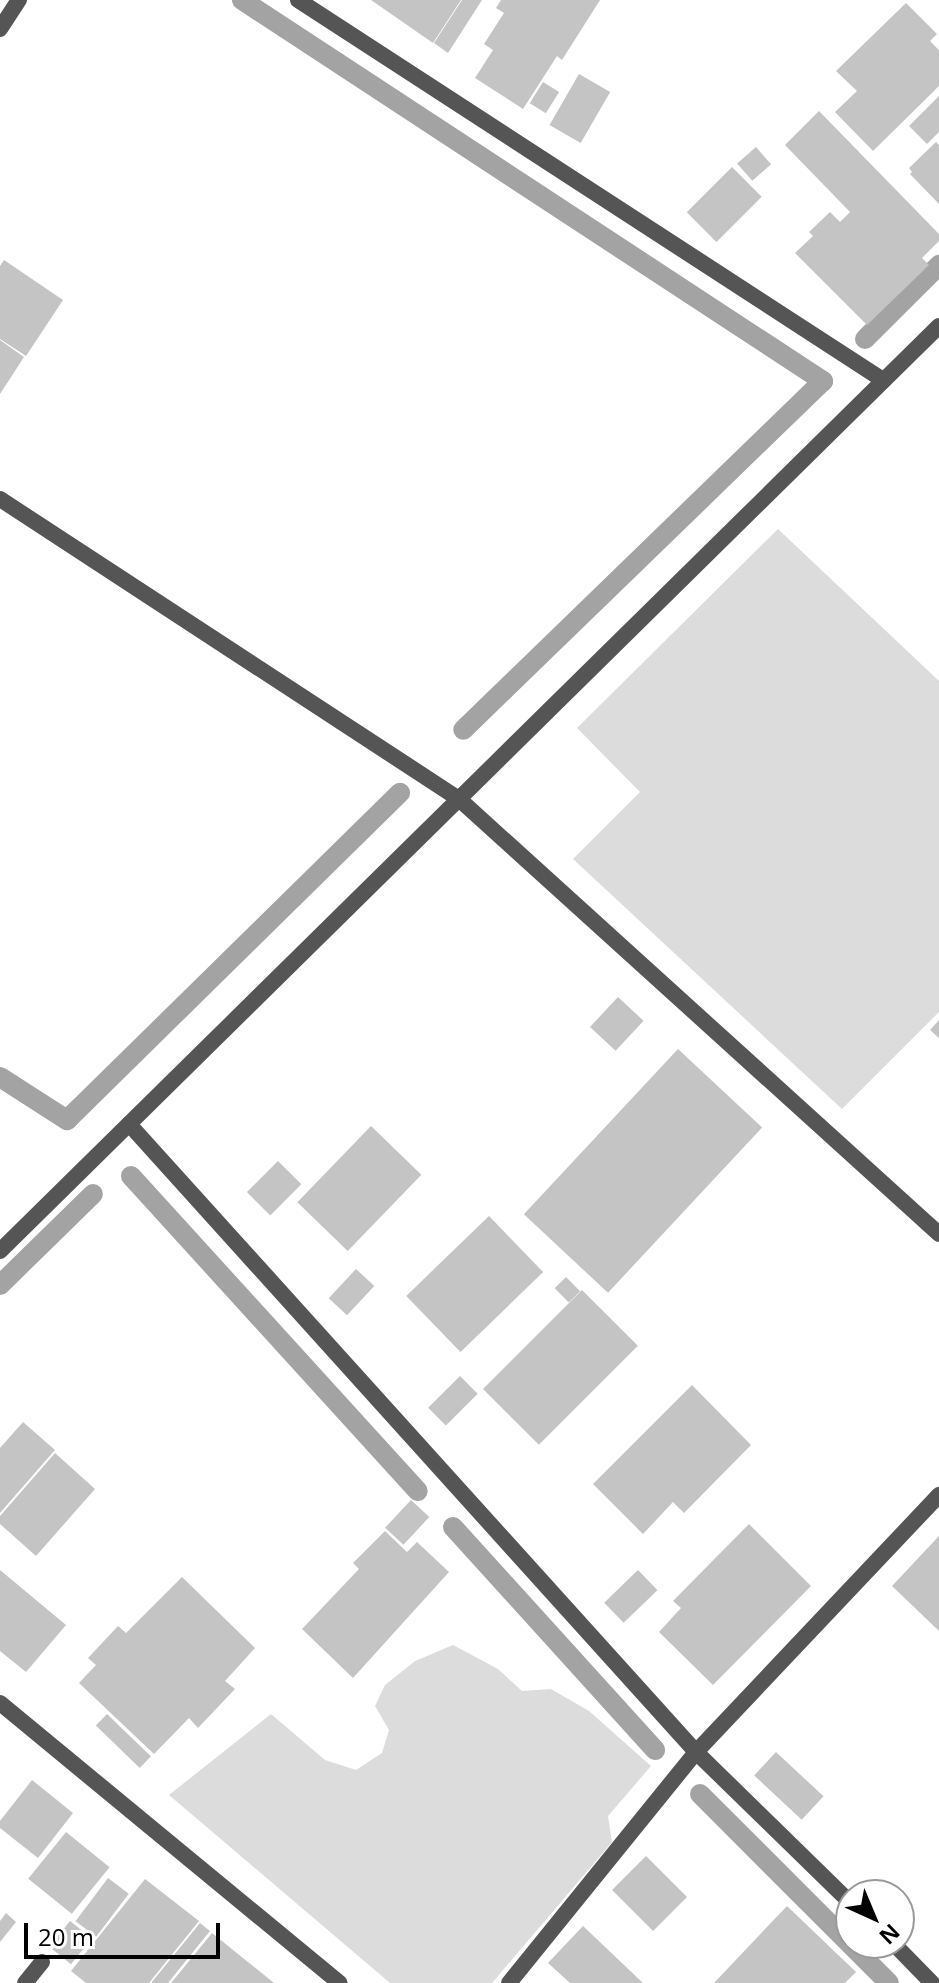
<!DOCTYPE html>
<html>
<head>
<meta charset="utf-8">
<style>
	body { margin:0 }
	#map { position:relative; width:939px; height:1983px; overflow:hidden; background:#fff; font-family:"Open Sans",sans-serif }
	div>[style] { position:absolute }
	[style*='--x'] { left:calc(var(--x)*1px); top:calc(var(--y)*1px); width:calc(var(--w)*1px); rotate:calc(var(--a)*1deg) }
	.green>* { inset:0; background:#dcdcdc }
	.stream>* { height:20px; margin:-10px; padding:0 10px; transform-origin:10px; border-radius:10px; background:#a3a3a3 }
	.building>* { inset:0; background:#c4c4c4; transform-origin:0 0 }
	.lane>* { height:16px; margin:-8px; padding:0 8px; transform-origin:8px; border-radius:8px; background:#555 }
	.street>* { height:16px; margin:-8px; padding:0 8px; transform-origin:8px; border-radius:8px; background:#555 }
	span { translate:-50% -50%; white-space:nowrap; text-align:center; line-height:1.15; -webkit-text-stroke:6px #fff; paint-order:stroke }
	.north { position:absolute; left:835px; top:1879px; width:80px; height:80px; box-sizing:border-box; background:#fff; border:2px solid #999; border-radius:50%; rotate:136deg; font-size:22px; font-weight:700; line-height:32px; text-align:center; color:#000 }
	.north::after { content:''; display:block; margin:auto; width:28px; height:36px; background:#000; clip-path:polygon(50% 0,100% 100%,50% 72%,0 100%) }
	.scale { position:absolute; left:24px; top:1923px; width:196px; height:36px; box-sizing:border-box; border:4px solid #000; border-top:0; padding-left:10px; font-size:24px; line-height:28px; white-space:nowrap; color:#000; -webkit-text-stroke:6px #fff; paint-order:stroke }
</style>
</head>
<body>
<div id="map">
	<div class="green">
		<div style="clip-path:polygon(778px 529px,939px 681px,939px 1012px,842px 1109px,573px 859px,640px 792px,577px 728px)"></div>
		<div style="clip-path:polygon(453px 1645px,498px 1669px,522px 1691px,551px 1689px,589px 1711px,651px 1766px,608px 1816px,612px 1842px,492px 1983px,390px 1983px,169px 1795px,271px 1714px,325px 1760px,356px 1770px,382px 1753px,389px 1730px,375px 1706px,385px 1685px,415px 1661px)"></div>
	</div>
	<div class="stream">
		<div style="--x:242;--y:0;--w:695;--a:33.26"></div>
		<div style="--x:823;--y:381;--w:501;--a:135.89"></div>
		<div style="--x:865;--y:339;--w:105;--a:-45"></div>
		<div style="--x:0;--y:1077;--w:80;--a:32.7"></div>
		<div style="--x:67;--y:1120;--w:467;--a:-44.5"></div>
		<div style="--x:131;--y:1176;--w:426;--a:47.7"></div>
		<div style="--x:0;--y:1285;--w:130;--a:-44.4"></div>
		<div style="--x:453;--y:1527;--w:301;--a:47.8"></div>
		<div style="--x:700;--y:1794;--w:267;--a:45"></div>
	</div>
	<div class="building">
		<div style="clip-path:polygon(371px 0,461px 0,433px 43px)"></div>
		<div style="clip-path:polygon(462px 0,482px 0,448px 53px,434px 43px)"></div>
		<div style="clip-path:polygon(501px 0,600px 0,562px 60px,557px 56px,523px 109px,475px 78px,493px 50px,484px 44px,504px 13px,496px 8px)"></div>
		<div style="clip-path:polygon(906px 3px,937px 34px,930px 41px,939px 50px,939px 86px,873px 151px,835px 112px,857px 91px,836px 71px)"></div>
		<div style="left:579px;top:74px;width:36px;height:59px;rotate:30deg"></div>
		<div style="left:543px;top:82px;width:19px;height:25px;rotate:32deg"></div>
		<div style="clip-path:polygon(939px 96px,939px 132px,927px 144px,909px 126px)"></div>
		<div style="clip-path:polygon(819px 111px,939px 234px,939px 241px,922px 258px,929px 265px,867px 325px,795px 253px,813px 236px,809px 232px,830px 212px,840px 222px,850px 212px,785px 145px)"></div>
		<div style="clip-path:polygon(936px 142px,939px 145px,939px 204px,910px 174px,912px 172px,909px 168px)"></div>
		<div style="left:756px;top:147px;width:23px;height:25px;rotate:49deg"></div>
		<div style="left:732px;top:167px;width:42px;height:64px;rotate:45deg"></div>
		<div style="clip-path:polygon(4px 260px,63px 300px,26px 356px,0 339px,0 266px)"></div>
		<div style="clip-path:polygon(0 340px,24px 357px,0 394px)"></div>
		<div style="left:618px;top:997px;width:35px;height:41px;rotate:43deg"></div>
		<div style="clip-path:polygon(939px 1020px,939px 1038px,930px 1030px)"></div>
		<div style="left:678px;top:1049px;width:115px;height:226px;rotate:43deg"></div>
		<div style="left:371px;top:1126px;width:70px;height:106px;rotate:44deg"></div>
		<div style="left:278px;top:1161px;width:33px;height:44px;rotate:45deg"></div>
		<div style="left:489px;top:1216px;width:78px;height:115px;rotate:46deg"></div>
		<div style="left:356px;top:1269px;width:25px;height:40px;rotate:43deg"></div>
		<div style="left:566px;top:1277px;width:20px;height:16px;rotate:45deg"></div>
		<div style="left:582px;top:1290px;width:79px;height:140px;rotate:45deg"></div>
		<div style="left:460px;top:1376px;width:25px;height:45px;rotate:45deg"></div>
		<div style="clip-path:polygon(692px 1385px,751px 1445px,684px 1513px,673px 1502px,643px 1534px,593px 1484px)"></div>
		<div style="clip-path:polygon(23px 1422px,55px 1450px,0 1513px,0 1448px)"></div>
		<div style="clip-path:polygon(55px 1453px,95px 1489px,36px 1556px,0 1524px,0 1516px)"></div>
		<div style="left:411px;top:1500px;width:25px;height:38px;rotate:43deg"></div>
		<div style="clip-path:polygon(749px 1524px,811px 1586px,713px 1685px,659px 1632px,681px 1608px,673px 1601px)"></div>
		<div style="clip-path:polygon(385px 1531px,407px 1552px,417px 1542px,449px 1572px,353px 1678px,302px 1629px,359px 1569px,353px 1563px)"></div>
		<div style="clip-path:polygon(939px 1536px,939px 1631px,892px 1586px)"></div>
		<div style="clip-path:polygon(0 1570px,66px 1625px,26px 1672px,0 1651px)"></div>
		<div style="left:638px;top:1570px;width:28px;height:47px;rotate:46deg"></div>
		<div style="clip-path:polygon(182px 1577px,255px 1648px,225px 1681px,235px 1689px,198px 1728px,189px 1718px,154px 1754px,79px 1683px,96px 1665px,88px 1658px,118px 1626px,126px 1633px)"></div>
		<div style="left:107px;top:1714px;width:61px;height:16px;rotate:44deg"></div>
		<div style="left:776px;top:1752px;width:65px;height:32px;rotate:43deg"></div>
		<div style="clip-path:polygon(32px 1780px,73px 1813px,38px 1858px,0 1828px,0 1821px)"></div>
		<div style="left:66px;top:1832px;width:56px;height:60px;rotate:39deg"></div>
		<div style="left:646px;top:1856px;width:58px;height:48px;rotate:45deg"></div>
		<div style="left:108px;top:1878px;width:26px;height:54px;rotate:37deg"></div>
		<div style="clip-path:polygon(145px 1879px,199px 1921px,149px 1983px,86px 1983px,71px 1971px)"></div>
		<div style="clip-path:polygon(787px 1906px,856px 1972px,845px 1983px,714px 1983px)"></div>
		<div style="clip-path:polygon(6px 1913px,16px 1922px,0 1942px,0 1921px)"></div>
		<div style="left:70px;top:1921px;width:28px;height:33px;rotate:39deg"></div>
		<div style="clip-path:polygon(200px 1923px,210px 1931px,168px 1983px,151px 1983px)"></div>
		<div style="clip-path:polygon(583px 1926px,643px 1983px,570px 1983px,548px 1963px)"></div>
		<div style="clip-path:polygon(212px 1933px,274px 1983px,171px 1983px)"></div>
	</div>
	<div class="lane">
		<div style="--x:25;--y:1983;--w:27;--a:-51"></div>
	</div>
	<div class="street">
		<div style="--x:298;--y:0;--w:698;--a:33.01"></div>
		<div style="--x:0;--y:29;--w:35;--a:-57"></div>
		<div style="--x:0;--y:499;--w:548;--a:33.17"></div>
		<div style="--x:459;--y:799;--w:648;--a:42.18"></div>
		<div style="--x:129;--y:1124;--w:846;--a:47.92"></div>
		<div style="--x:696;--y:1752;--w:216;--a:44.3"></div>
		<div style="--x:0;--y:1251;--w:1318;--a:-44.57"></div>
		<div style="--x:0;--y:1703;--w:440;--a:39.5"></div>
		<div style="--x:893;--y:1943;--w:56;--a:45.7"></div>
		<div style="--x:509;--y:1983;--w:297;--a:-51"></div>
		<div style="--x:696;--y:1752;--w:354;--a:-46.6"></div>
	</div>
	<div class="north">N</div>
	<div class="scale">20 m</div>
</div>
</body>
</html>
